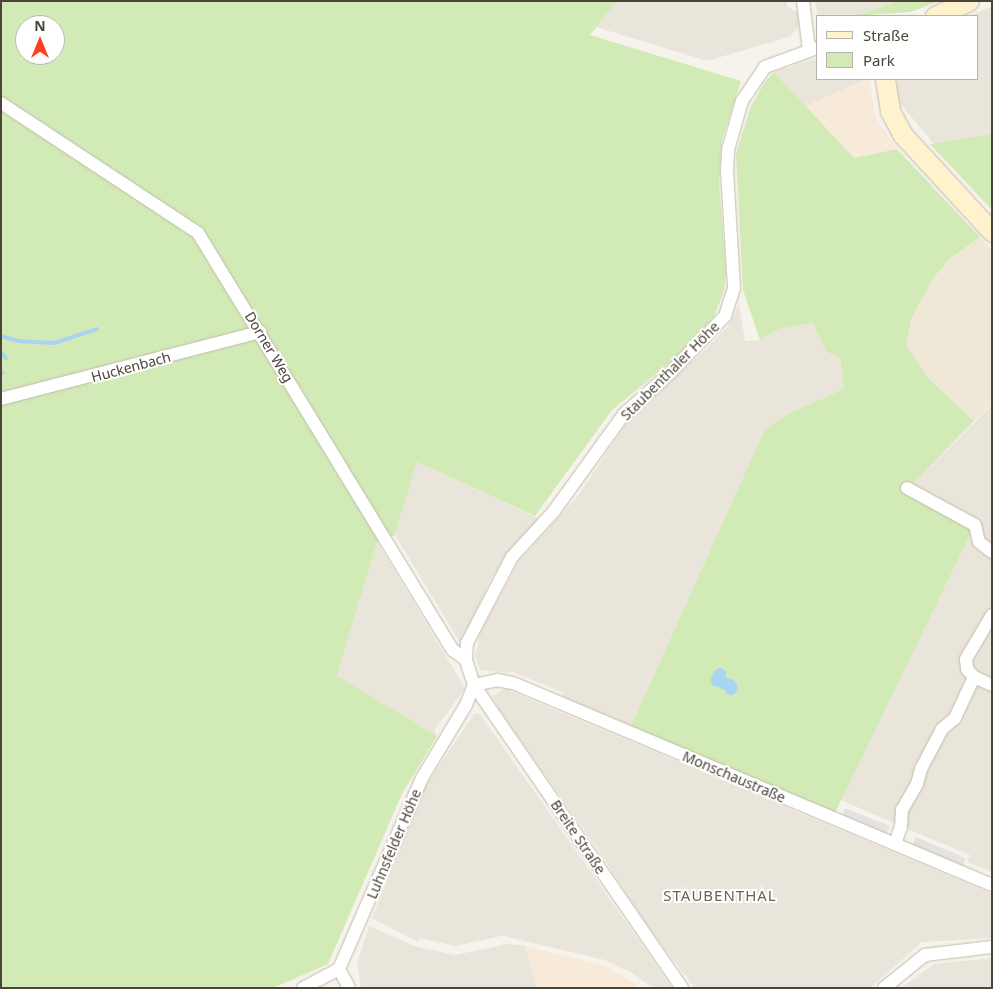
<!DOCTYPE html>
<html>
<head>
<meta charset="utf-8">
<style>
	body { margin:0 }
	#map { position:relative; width:993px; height:989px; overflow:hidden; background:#f6f3ec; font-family:"Noto Sans",sans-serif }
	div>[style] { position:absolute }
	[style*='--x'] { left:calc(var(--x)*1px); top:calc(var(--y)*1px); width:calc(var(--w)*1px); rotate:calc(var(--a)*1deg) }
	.residential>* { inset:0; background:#eae5da }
	.commercial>* { inset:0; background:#f7ead8 }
	.education>* { inset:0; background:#efe8d6 }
	.green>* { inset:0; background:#d2eab5 }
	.parking>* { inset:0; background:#e5e3e0; transform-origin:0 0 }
	.stream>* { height:4px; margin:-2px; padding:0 2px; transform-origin:2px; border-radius:2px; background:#a9d4f2 }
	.canal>* { height:12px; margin:-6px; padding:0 6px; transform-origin:6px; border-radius:6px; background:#a9d4f2 }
	.roads { filter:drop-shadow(0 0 1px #c2bbae) drop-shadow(0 0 1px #c2bbae) }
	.minor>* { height:12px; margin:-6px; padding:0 6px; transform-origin:6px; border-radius:6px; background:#fff }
	.secondary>* { height:19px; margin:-9.5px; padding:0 9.5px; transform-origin:9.5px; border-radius:9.5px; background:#fff3cd }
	span { translate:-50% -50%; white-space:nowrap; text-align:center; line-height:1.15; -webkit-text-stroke:4px #fff; paint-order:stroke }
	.street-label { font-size:14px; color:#4b4439 }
	.neighbourhood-label { font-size:15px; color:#6e6250; letter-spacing:1px }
	.frame { position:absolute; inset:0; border:2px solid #4b4439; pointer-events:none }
	.legend { position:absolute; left:816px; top:15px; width:162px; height:65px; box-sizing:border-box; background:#fff; border:1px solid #b7b4b0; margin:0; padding:6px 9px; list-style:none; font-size:15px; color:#4b4439 }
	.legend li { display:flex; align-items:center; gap:10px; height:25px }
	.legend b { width:25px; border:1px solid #b7b4b0 }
	.north { position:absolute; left:15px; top:15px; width:50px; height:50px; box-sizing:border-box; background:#fff; border:1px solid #b7b4b0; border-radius:50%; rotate:0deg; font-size:14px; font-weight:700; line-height:20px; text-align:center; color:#4b4439 }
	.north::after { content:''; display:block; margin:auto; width:18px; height:22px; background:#fc3f1d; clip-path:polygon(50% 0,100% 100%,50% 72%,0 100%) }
</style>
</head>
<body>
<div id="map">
	<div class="residential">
		<div style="clip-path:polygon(617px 1px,787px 1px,787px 6px,798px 13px,799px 26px,789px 37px,707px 61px,596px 27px)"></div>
		<div style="clip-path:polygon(815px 1px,898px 1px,856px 16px,818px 16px)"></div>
		<div style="clip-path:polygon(992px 6px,992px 134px,934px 144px,899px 102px,896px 79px,977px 79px,977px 16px,970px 16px)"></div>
		<div style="clip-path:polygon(817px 58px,817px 79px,868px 79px,806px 106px,774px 72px)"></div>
		<div style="clip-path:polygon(739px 304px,745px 341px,760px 340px,779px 329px,813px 323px,826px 352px,840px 357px,844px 389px,785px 415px,764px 431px,631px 726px,562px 697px,564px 693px,510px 671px,509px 673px,480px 670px,475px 656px,481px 631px,519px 561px,577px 497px,627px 422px,709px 346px,729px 325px)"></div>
		<div style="clip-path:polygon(992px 405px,992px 872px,967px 862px,970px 855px,907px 829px,908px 814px,897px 807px,896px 824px,841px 800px,973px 529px,906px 491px)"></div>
		<div style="clip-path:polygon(417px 462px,540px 519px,513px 547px,490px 580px,461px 644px,395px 535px)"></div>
		<div style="clip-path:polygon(377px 542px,465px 688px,434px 731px,437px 736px,337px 677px)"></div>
		<div style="clip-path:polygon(505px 689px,992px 894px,992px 938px,922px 942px,870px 988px,695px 988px,646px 924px,597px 848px,504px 717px,492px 696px)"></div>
		<div style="clip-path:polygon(474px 714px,480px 714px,672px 988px,653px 988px,632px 973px,605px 960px,507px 937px,506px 935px,455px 946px,420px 938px,418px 942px,372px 918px,424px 788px)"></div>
		<div style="clip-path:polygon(369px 926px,414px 946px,455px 955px,508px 944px,525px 946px,537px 988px,361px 988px,357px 963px)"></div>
		<div style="clip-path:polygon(992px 958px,992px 988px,901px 988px,934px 964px)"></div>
	</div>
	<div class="commercial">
		<div style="clip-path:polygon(869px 79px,876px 118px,897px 149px,854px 158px,806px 106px)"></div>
		<div style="clip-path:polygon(525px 946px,605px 966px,636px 984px,633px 988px,537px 988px)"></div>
	</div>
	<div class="education">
		<div style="clip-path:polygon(980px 237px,992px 250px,992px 404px,974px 421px,928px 378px,906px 344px,912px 317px,932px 280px,949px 259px)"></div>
	</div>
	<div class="green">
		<div style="clip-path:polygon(evenodd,1px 1px,617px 1px,590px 35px,741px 81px,722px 140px,719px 182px,726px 272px,724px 291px,714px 317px,673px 360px,612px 410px,535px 516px,417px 462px,395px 535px,377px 542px,337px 676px,437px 736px,402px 794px,328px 964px,273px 988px,1px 988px,1px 1px,25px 25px,55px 25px,55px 55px,25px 55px,25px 25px)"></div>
		<div style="clip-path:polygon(898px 1px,940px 1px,910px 12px,856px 16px)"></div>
		<div style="clip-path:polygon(774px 72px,854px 158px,897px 149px,980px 237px,949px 259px,932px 280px,912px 317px,906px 344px,928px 378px,974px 421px,906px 491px,973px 529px,835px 813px,631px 726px,764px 431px,785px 415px,844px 389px,840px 357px,826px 352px,813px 323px,779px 329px,760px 340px,743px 290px,736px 154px,751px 106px,765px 82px)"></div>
		<div style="clip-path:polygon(992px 134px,992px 210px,930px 144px)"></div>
	</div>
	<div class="parking">
		<div style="clip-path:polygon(845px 808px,890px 826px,886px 835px,842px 816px)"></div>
		<div style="left:916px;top:837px;width:54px;height:9px;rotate:23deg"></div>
	</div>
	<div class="stream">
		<div style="--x:1;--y:336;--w:18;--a:16"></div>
		<div style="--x:18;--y:341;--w:36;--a:3"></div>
		<div style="--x:54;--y:343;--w:45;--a:-18"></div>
		<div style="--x:1;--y:353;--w:7;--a:45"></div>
		<div style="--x:1;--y:373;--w:1;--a:0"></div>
	</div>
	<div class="canal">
		<div style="--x:720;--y:674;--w:7;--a:117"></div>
		<div style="--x:717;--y:680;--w:15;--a:23"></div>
		<div style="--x:731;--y:686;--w:3;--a:90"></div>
	</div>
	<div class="roads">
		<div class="minor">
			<div style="--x:803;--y:1;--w:49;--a:83"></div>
			<div style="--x:1;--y:103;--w:236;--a:33.4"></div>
			<div style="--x:198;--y:233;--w:489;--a:58.6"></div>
			<div style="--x:453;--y:650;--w:16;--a:38"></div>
			<div style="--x:1;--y:399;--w:268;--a:-14.5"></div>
			<div style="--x:907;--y:488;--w:77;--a:28.6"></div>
			<div style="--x:975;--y:525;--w:17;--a:77"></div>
			<div style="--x:979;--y:542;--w:16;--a:38"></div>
			<div style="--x:992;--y:615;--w:51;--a:120.6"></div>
			<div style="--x:966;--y:659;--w:10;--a:84"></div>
			<div style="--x:967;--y:669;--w:11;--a:49"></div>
			<div style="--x:974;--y:677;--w:20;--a:24"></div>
			<div style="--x:474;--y:685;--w:24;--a:-12"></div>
			<div style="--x:497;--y:680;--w:16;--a:11"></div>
			<div style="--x:513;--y:683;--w:520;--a:22.87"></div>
			<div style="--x:895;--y:844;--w:18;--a:-71"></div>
			<div style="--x:901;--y:827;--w:17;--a:-87"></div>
			<div style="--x:902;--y:810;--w:30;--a:-60"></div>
			<div style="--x:917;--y:784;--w:16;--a:-75"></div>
			<div style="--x:921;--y:769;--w:45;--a:-62.3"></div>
			<div style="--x:942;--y:729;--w:17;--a:-40"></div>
			<div style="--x:955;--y:718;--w:45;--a:-65.1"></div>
			<div style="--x:339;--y:969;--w:21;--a:62"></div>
			<div style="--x:303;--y:988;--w:41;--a:-27.8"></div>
			<div style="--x:339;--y:969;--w:208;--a:-66.5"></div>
			<div style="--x:422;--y:778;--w:85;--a:-58.9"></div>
			<div style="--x:466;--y:705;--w:22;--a:-68"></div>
			<div style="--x:682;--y:988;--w:368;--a:-124.5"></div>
			<div style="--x:474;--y:685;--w:26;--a:-108"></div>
			<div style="--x:466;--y:660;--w:17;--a:-87"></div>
			<div style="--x:467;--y:643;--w:97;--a:-62.4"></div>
			<div style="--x:512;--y:557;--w:62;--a:-47.6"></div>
			<div style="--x:554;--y:511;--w:120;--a:-54.2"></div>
			<div style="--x:624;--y:414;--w:62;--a:-41.7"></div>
			<div style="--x:670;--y:373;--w:79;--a:-46"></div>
			<div style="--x:725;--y:316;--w:29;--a:-72"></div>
			<div style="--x:734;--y:288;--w:117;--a:-93.4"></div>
			<div style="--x:727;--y:171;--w:21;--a:-87"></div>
			<div style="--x:728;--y:150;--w:51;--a:-74.1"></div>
			<div style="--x:742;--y:101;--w:41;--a:-55.9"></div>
			<div style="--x:765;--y:67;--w:55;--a:-20.1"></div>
			<div style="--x:884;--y:988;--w:53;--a:-38.8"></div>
			<div style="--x:925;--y:955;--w:67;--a:-6.8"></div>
		</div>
		<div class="secondary">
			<div style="--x:935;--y:16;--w:37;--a:-24"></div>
			<div style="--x:885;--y:79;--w:32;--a:81"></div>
			<div style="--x:890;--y:111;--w:26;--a:62"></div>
			<div style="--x:902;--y:134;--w:133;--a:47.4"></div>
		</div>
	</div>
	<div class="street-label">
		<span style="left:269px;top:347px;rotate:59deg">Dorner Weg</span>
		<span style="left:131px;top:367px;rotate:-15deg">Huckenbach</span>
		<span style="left:670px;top:371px;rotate:-45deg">Staubenthaler Höhe</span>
		<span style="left:734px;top:777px;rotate:23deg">Monschaustraße</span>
		<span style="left:578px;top:837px;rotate:56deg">Breite Straße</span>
		<span style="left:394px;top:844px;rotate:-67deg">Luhnsfelder Höhe</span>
	</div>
	<div class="neighbourhood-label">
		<span style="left:720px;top:896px">STAUBENTHAL</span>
	</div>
	<div class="frame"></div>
	<ul class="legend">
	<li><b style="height:6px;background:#fff3cd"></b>Straße</li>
	<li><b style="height:14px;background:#d2eab5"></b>Park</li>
	</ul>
	<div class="north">N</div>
</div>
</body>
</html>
